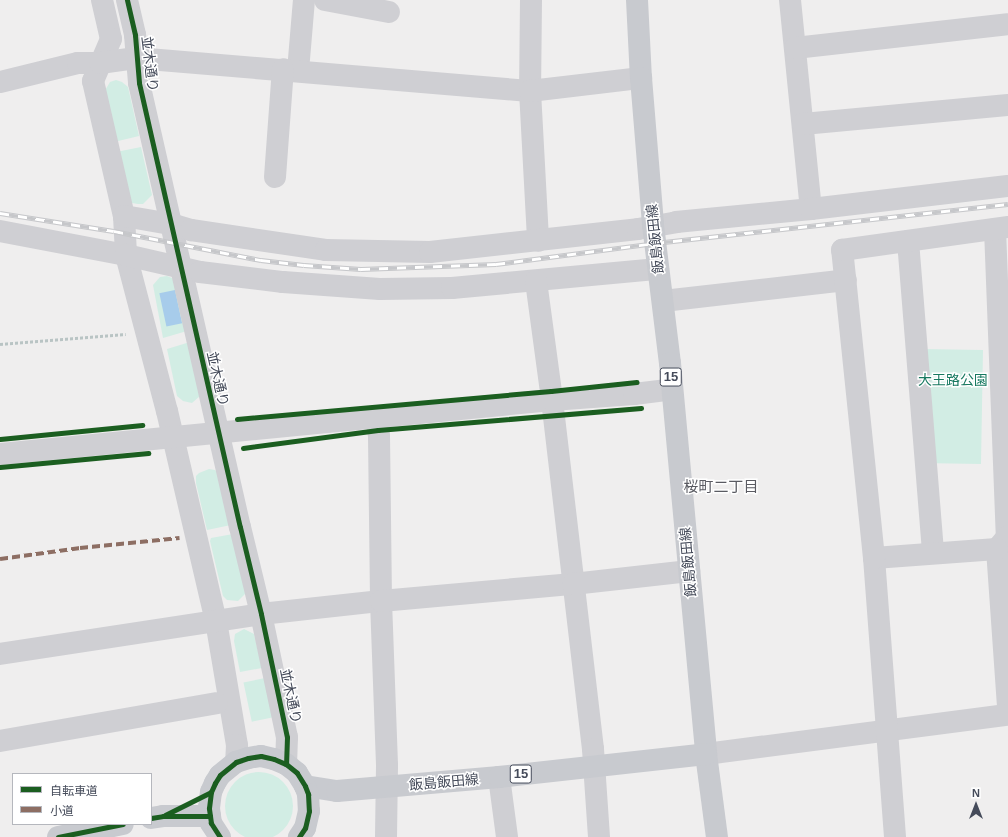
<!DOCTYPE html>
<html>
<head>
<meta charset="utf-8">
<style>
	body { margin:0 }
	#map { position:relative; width:1008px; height:837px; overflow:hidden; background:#efeeee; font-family:Helvetica,"Noto Sans JP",sans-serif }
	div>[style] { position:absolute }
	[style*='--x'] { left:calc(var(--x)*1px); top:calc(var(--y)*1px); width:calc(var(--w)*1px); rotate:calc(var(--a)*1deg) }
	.green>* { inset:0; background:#d2ede4; transform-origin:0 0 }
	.round { border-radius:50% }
	.water>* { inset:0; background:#a7cceb; transform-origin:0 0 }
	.path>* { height:2.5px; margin-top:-1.25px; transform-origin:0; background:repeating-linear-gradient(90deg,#b9c4c4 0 3px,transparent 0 5px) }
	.minor>* { height:22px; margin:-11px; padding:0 11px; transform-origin:11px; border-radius:11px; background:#cfcfd3 }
	.major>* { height:22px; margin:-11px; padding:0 11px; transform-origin:11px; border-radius:11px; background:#c8cacf }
	.rail>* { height:4.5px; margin-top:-2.25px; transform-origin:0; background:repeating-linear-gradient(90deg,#fff 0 9px,#c6c7ca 0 18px); box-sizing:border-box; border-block:1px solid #c6c7ca }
	.quiet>* { height:4px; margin-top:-2px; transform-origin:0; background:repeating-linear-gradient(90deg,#8d6e63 0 8px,transparent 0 12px) }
	.cycleway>* { height:5px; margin:-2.5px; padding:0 2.5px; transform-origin:2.5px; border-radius:2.5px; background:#1b5e20 }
	span { translate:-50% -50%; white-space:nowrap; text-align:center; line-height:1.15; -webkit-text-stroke:3px #fff; paint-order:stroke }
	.shield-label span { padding:1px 3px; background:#fff; border:1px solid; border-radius:3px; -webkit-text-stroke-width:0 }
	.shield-label { font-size:13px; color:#454b5a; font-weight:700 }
	.street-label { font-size:14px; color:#454b5a }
	.park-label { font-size:14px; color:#187960 }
	.neighbourhood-label { font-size:15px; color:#5a5b62 }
	.legend { position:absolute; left:12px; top:773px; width:140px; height:52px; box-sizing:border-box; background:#fff; border:1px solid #b5b7bd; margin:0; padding:5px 7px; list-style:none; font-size:12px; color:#454b5a }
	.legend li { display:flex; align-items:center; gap:8px; height:20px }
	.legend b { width:20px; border:1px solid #b5b7bd }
	.north { position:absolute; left:956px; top:785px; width:40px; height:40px; -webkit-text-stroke:3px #fff; paint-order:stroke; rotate:0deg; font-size:11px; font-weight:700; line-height:16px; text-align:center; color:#454b5a }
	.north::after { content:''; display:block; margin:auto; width:14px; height:18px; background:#454b5a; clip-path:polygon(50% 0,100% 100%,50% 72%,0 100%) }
</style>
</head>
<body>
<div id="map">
	<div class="green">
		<div style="clip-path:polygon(116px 80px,122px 82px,128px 87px,139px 136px,114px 142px,104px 92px,110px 82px)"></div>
		<div style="clip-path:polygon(141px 147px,152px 195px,143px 204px,138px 204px,132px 203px,116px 152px)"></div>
		<div style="clip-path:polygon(167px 276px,172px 278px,176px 284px,187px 331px,163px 338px,153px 285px,160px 277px)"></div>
		<div style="clip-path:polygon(190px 342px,200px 396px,192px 403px,183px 401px,177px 396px,167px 349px)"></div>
		<div style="left:922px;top:349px;width:61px;height:114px;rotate:1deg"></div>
		<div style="clip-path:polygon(209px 469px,215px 470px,219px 474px,231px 525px,207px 530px,196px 483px,196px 476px,199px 473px)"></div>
		<div style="clip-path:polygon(233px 534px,245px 587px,245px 594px,238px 601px,227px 600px,223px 596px,210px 541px,211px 538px)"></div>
		<div style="clip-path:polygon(244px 629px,254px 634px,262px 668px,240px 672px,234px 641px,235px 634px)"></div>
		<div style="left:265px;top:678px;width:40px;height:22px;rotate:78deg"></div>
		<div class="round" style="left:225px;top:772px;width:68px;height:68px"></div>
	</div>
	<div class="water">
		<div style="left:175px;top:290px;width:34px;height:16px;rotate:78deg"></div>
	</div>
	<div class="path">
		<div style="--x:0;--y:344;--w:126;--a:-4.5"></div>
	</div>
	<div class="minor">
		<div style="--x:102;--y:0;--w:40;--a:77"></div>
		<div style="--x:111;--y:39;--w:46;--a:113.2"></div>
		<div style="--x:93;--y:81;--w:139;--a:77.1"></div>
		<div style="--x:124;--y:216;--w:39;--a:87"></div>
		<div style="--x:126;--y:255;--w:161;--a:75.3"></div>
		<div style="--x:167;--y:411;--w:216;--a:76.9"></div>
		<div style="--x:216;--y:621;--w:126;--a:80.4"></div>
		<div style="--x:237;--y:745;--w:17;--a:93"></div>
		<div style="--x:127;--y:0;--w:36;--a:77"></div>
		<div style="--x:135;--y:35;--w:48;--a:85.2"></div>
		<div style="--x:139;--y:83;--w:455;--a:77.2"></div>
		<div style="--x:240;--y:527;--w:89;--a:76.4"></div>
		<div style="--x:261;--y:614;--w:126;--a:78.1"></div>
		<div style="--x:287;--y:737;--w:27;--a:92"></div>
		<div style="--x:325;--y:0;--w:65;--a:10.6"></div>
		<div style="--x:531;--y:0;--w:91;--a:90.6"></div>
		<div style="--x:530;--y:91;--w:150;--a:86.9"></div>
		<div style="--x:790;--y:0;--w:210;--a:84.3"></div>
		<div style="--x:795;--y:48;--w:214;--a:-6.4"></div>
		<div style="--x:298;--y:71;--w:71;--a:-85.2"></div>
		<div style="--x:0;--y:82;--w:80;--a:-13.7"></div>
		<div style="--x:78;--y:63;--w:22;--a:0"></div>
		<div style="--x:100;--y:63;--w:36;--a:-8"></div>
		<div style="--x:136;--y:58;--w:395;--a:4.8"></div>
		<div style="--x:530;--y:91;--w:112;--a:-6.7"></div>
		<div style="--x:803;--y:124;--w:206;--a:-5.3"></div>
		<div style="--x:275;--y:177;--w:108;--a:-85.8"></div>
		<div style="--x:124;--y:216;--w:48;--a:9.7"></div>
		<div style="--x:171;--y:224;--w:21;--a:17"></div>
		<div style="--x:191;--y:230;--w:136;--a:8.4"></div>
		<div style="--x:326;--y:250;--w:104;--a:1.1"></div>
		<div style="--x:430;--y:252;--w:209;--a:-6.3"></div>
		<div style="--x:638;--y:229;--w:39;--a:-10"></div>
		<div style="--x:676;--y:222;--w:136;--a:-5.5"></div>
		<div style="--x:811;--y:209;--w:198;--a:-6.7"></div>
		<div style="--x:995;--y:229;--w:308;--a:87.8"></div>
		<div style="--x:1007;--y:537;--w:16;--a:130"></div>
		<div style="--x:997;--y:549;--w:156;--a:86"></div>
		<div style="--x:0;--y:231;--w:128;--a:10.8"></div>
		<div style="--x:126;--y:255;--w:76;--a:12.9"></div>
		<div style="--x:200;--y:272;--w:84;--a:6.9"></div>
		<div style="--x:283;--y:282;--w:97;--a:4.1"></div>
		<div style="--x:380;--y:289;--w:72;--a:-0.8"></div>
		<div style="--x:452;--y:288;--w:207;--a:-5.3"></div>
		<div style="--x:908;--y:241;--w:313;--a:85.4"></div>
		<div style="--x:536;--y:281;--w:120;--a:82.3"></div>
		<div style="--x:552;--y:400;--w:351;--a:83.3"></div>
		<div style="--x:593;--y:749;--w:88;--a:86.1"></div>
		<div style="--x:663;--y:301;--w:184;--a:-6.5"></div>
		<div style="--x:376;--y:417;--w:19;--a:81"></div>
		<div style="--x:379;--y:436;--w:165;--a:89.3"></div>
		<div style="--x:381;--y:601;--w:165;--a:87.9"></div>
		<div style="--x:387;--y:766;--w:71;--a:90.8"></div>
		<div style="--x:0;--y:454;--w:555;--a:-5.59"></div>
		<div style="--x:552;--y:400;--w:82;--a:-4.2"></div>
		<div style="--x:634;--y:394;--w:38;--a:-7"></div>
		<div style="--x:874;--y:558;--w:123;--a:-4.2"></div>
		<div style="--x:0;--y:654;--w:264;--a:-8.7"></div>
		<div style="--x:261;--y:614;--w:121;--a:-6.2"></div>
		<div style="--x:381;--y:601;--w:193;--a:-5.1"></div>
		<div style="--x:573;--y:584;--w:117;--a:-6.4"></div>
		<div style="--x:0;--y:741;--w:220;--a:-9.9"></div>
		<div style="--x:706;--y:754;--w:305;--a:-7.4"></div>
		<div style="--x:499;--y:777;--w:61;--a:82.4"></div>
		<div style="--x:895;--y:837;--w:280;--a:-94.3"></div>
		<div style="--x:874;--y:558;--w:310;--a:-95.9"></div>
		<div style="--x:842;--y:250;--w:168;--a:-7.9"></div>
	</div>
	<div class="major">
		<div style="--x:637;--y:0;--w:78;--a:87.1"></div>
		<div style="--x:641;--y:78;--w:147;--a:85.3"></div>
		<div style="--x:653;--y:225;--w:139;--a:83"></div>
		<div style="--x:670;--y:363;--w:393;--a:84.7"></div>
		<div style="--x:706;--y:754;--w:84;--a:82.5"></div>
		<div style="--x:305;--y:786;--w:32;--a:9"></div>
		<div style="--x:337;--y:791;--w:163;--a:-4.9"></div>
		<div style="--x:499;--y:777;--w:208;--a:-6.3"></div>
		<div style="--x:151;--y:818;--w:12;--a:-9"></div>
		<div style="--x:163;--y:816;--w:47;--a:0"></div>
		<div style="--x:58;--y:837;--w:66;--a:-11.3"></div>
		<div style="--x:220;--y:837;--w:17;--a:-123"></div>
		<div style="--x:211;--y:823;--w:15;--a:-98"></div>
		<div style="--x:209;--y:808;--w:16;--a:-83"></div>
		<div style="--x:211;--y:792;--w:10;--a:-66"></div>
		<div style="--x:215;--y:783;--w:9;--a:-58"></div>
		<div style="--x:220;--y:775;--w:21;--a:-39"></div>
		<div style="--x:236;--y:762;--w:13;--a:-18"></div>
		<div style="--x:248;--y:758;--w:13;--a:-9"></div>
		<div style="--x:261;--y:756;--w:13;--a:13"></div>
		<div style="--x:274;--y:759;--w:13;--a:23"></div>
		<div style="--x:286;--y:764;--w:14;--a:39"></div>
		<div style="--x:297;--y:773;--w:15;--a:58"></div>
		<div style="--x:305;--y:786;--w:9;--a:69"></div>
		<div style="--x:308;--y:794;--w:17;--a:87"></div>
		<div style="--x:309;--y:811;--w:17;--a:103"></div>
		<div style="--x:305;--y:828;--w:11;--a:124"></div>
	</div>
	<div class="rail">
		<div style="--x:0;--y:213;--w:115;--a:9"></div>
		<div style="--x:114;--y:231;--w:150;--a:11.2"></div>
		<div style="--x:261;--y:260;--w:43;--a:6.6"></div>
		<div style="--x:304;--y:265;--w:57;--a:4"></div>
		<div style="--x:361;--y:269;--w:135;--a:-2.1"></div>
		<div style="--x:496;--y:264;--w:160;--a:-7.5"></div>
		<div style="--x:655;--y:243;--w:355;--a:-6.3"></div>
	</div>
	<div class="quiet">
		<div style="--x:0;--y:559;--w:81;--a:-7.8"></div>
		<div style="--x:80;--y:548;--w:100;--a:-5.8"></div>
	</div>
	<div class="cycleway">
		<div style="--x:127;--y:0;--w:36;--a:77"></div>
		<div style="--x:135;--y:35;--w:48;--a:85.2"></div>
		<div style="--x:139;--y:83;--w:455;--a:77.2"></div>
		<div style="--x:240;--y:527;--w:89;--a:76.4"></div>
		<div style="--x:261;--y:614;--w:126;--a:78.1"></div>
		<div style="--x:287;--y:737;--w:27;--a:92"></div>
		<div style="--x:237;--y:419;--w:315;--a:-5.1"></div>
		<div style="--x:551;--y:391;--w:86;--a:-6"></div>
		<div style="--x:0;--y:439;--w:143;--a:-5.6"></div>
		<div style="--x:243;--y:448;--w:136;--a:-7.6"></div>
		<div style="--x:378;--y:430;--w:264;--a:-4.8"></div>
		<div style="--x:0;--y:467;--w:149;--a:-5.4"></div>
		<div style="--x:165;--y:815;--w:51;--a:-26.6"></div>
		<div style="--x:151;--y:818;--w:12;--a:-9"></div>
		<div style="--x:163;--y:816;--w:47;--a:0"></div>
		<div style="--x:58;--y:837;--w:66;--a:-11.3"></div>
		<div style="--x:220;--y:837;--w:17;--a:-123"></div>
		<div style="--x:211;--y:823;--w:15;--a:-98"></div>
		<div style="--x:209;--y:808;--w:16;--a:-83"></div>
		<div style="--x:211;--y:792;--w:10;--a:-66"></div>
		<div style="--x:215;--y:783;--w:9;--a:-58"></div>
		<div style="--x:220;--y:775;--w:21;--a:-39"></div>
		<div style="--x:236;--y:762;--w:13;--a:-18"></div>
		<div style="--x:248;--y:758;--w:13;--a:-9"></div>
		<div style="--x:261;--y:756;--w:13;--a:13"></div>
		<div style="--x:274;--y:759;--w:13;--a:23"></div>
		<div style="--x:286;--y:764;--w:14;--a:39"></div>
		<div style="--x:297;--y:773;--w:15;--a:58"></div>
		<div style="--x:305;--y:786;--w:9;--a:69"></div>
		<div style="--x:308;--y:794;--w:17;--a:87"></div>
		<div style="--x:309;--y:811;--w:17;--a:103"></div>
		<div style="--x:305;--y:828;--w:11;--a:124"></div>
	</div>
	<div class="shield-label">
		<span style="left:671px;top:377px">15</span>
		<span style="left:521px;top:774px">15</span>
	</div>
	<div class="street-label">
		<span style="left:150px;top:64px;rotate:83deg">並木通り</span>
		<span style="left:655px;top:239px;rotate:-96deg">飯島飯田線</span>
		<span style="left:218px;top:379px;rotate:77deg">並木通り</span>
		<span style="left:688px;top:562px;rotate:-95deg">飯島飯田線</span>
		<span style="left:291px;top:696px;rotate:78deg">並木通り</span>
		<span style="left:444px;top:782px;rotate:-5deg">飯島飯田線</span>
	</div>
	<div class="park-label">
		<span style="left:953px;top:380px">大王路公園</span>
	</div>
	<div class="neighbourhood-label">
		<span style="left:721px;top:487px">桜町二丁目</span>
	</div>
	<ul class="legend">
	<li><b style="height:5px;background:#1b5e20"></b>自転車道</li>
	<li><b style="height:5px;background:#8d6e63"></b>小道</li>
	</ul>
	<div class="north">N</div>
</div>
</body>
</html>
